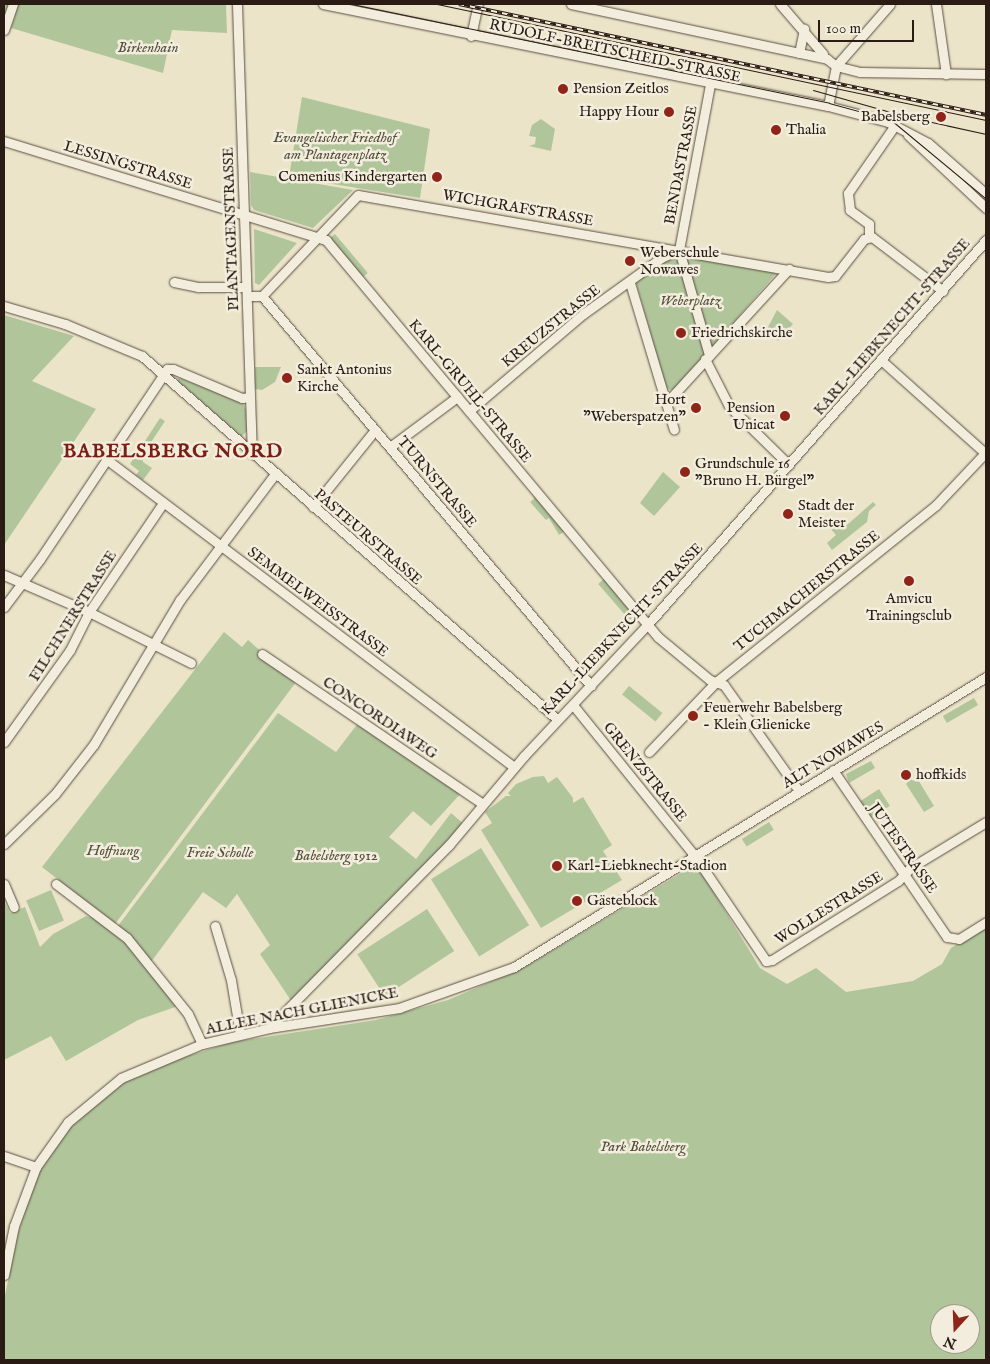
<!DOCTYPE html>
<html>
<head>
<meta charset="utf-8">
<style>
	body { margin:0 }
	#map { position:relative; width:990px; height:1364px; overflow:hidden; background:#ebe4c9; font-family:"IM FELL English",serif }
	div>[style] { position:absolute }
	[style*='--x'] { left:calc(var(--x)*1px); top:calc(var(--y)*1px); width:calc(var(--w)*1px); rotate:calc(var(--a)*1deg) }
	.green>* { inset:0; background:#b1c59b; transform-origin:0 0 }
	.roads { filter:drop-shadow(0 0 1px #5a4d41) drop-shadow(0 0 1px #5a4d41) }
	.minor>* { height:9px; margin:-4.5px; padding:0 4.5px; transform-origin:4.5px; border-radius:4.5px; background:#f2eddc }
	.tram>* { height:1px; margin:-0.5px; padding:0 0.5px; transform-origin:0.5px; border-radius:0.5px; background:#2a1b14 }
	.rail>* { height:4px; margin-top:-2px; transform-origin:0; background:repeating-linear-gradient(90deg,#f2eddc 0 5.5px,#2a1b14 0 11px); box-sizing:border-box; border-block:1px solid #2a1b14 }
	.dots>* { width:14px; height:14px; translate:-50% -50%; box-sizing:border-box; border:2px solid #f2eddc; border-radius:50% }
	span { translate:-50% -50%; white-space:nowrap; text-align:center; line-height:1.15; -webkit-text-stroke:5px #f2eddc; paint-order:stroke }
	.park-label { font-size:15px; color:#524e3c; font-style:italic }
	.street-label { font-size:15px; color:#2a1b14 }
	.poi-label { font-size:15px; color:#2a1b14 }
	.left { translate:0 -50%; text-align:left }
	.right { translate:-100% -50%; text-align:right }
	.district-label { font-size:20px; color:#7a1f14; font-weight:700; letter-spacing:1px }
	.frame { position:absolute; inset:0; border:5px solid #2a1b14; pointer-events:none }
	.north { position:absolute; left:930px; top:1304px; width:50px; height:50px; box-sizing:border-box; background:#f2eddc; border:1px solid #a2998c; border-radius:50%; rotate:200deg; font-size:14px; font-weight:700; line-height:20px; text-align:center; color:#2a1b14 }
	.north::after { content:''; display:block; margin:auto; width:18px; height:22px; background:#8f2418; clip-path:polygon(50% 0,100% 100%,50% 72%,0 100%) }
	.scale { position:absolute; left:818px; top:20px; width:96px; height:22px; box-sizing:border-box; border:2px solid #2a1b14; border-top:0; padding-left:6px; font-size:15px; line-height:18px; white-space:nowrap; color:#2a1b14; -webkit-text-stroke:4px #f2eddc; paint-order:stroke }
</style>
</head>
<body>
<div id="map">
	<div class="green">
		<div style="clip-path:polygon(4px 4px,226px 4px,227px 33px,172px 30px,163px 73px,11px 28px,15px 16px,4px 12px)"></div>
		<div style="clip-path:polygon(302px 97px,430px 129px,420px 198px,289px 177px)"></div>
		<div style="clip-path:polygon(541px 119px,555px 129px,551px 151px,529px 146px,535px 144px,536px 137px,529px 136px,532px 125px)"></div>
		<div style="clip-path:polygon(250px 172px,353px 190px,313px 228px,254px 210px,251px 205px)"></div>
		<div style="clip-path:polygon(254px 229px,297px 243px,259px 285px,255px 283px)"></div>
		<div style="left:335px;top:234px;width:51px;height:9px;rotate:50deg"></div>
		<div style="clip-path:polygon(677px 251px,779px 270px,676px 389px,671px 390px,666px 388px,636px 282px)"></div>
		<div style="clip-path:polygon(777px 310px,793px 324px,778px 341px,767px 329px)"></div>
		<div style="clip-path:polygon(4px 315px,74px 336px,32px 381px,96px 409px,4px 545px)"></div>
		<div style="clip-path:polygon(255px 367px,281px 367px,275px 382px,262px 390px,255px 389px)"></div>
		<div style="clip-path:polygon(179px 378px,242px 401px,246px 410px,247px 431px,241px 437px,177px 381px)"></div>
		<div style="clip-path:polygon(160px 418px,165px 421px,142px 456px,143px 462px,152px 468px,143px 480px,136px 475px,139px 471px,130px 464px)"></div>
		<div style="clip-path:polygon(663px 472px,680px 487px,654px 516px,640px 503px)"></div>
		<div style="clip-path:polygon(533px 493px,565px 531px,559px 535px,549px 518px,546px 520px,530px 502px,534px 499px)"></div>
		<div style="clip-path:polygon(873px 502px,876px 505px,869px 511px,867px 522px,832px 550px,827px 543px,836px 535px,830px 528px,840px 519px,847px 525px)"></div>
		<div style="left:605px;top:578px;width:48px;height:9px;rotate:49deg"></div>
		<div style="clip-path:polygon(224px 632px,242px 647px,248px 640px,296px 682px,115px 924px,42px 867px)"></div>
		<div style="left:629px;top:686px;width:43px;height:11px;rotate:39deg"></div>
		<div style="left:974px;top:698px;width:8px;height:36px;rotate:60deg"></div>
		<div style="clip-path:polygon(278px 713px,336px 752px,359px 722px,462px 792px,431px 826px,413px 811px,389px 837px,416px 859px,451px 813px,465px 825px,292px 1002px,260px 954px,270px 945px,237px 894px,226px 908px,203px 892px,151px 962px,118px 926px)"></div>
		<div style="clip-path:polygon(871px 761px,875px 768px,849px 783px,846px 774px)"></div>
		<div style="clip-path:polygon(904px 768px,913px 781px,917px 778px,934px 806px,924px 812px,906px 784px,908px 782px,901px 770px)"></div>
		<div style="clip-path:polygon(544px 776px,548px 783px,557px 777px,573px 798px,573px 803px,583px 797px,612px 845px,603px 851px,622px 880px,541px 928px,481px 830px,492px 823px,485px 812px,506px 796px,511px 796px,508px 793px,516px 784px,533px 777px)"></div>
		<div style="left:879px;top:789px;width:20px;height:22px;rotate:57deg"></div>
		<div style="left:769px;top:822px;width:9px;height:32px;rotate:58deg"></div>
		<div style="left:481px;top:848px;width:91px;height:59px;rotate:58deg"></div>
		<div style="clip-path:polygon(evenodd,688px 869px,702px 873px,760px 968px,787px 984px,816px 968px,846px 992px,913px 981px,942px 964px,951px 948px,986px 926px,986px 1360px,4px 1360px,4px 1300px,18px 1233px,36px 1175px,59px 1139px,76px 1120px,123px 1083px,175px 1060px,232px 1042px,376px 1020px,448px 1000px,525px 967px,688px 869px,940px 1314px,970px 1314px,970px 1344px,940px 1344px,940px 1314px)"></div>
		<div style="left:51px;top:890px;width:33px;height:27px;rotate:67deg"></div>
		<div style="clip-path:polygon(4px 901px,10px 913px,25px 907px,40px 947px,53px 934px,86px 916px,94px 918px,122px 937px,178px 1006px,138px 1020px,66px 1061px,51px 1036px,4px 1060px)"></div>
		<div style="left:427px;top:909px;width:50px;height:83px;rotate:57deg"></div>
	</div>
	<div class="roads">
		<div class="minor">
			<div style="--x:237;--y:4;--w:450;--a:88.1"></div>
			<div style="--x:323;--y:4;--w:515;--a:11.42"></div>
			<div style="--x:828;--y:106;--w:62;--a:14.9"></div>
			<div style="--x:888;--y:122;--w:45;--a:27.7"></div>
			<div style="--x:928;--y:143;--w:77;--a:41.3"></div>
			<div style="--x:571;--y:4;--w:262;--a:12.1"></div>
			<div style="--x:827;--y:59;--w:11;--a:38"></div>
			<div style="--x:780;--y:4;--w:66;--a:49.3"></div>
			<div style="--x:936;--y:4;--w:71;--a:81.9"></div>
			<div style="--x:4;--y:30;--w:28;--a:-71"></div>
			<div style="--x:471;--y:36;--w:33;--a:-78"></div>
			<div style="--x:799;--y:53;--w:25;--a:-78"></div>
			<div style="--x:836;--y:66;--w:25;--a:14"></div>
			<div style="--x:860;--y:72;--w:126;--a:0.9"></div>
			<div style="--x:828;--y:106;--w:41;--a:-78.7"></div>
			<div style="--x:836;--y:66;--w:82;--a:-48.9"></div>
			<div style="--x:908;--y:135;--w:107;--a:43.1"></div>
			<div style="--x:4;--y:141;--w:337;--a:17.1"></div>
			<div style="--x:326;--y:240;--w:518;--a:50.1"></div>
			<div style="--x:658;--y:637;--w:67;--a:39.6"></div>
			<div style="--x:710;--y:680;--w:15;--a:20"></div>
			<div style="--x:724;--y:685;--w:130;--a:54.7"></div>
			<div style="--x:869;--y:236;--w:12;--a:-90"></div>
			<div style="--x:869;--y:224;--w:24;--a:-144"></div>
			<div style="--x:850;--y:210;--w:17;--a:-97"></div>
			<div style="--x:848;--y:193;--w:83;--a:-55.3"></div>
			<div style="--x:174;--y:282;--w:25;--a:12"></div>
			<div style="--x:198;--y:287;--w:48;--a:0"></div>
			<div style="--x:630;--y:283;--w:153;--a:73.3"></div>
			<div style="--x:247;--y:296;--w:15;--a:0"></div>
			<div style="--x:262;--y:296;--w:139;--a:-46.5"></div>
			<div style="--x:358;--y:195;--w:477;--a:9.9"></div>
			<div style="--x:828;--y:277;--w:7;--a:-8"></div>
			<div style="--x:835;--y:276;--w:47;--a:-51.9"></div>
			<div style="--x:864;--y:239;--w:8;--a:-14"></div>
			<div style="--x:872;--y:237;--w:89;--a:37.3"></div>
			<div style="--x:262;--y:296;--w:510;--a:49.85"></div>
			<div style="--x:4;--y:306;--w:64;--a:16.4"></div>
			<div style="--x:65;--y:324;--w:83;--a:22.6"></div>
			<div style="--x:142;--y:356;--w:551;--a:41.18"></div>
			<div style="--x:709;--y:355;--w:109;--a:-105.9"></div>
			<div style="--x:679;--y:250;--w:168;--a:-79.4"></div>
			<div style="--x:705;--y:359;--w:53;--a:62.9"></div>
			<div style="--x:729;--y:406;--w:84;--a:44.5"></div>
			<div style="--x:881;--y:360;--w:141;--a:41.8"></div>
			<div style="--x:666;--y:403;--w:182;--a:-47.5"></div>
			<div style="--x:469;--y:411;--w:150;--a:-40.4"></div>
			<div style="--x:583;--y:314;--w:96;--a:-35.7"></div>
			<div style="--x:661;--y:258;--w:17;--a:-25"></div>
			<div style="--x:390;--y:447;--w:84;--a:-36.7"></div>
			<div style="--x:106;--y:459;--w:511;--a:37.05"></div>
			<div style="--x:313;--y:507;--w:99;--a:-51.2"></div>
			<div style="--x:4;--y:575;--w:93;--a:23.5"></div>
			<div style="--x:89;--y:612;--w:114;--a:26.6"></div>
			<div style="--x:4;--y:607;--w:60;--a:-53.1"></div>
			<div style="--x:40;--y:559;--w:229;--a:-56.2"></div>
			<div style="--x:167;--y:369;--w:6;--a:0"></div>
			<div style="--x:173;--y:369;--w:75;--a:22.8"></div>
			<div style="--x:242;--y:398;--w:8;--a:-7"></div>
			<div style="--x:262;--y:654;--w:267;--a:34.2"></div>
			<div style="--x:573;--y:705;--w:194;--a:51.1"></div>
			<div style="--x:695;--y:856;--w:127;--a:55.9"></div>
			<div style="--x:766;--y:961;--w:6;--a:-9"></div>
			<div style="--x:772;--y:960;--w:41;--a:-32.2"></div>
			<div style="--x:807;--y:938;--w:107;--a:-32.1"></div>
			<div style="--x:898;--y:881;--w:18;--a:-47"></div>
			<div style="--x:910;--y:868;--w:89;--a:-31.2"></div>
			<div style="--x:4;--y:742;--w:113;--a:-54.3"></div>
			<div style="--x:70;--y:650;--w:42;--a:-63.4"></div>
			<div style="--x:89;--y:612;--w:132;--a:-55.8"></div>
			<div style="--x:649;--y:752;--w:97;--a:-46.3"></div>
			<div style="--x:716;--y:682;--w:282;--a:-38.8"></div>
			<div style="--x:936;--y:505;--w:71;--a:-46.7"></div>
			<div style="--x:833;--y:770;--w:202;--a:55.7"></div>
			<div style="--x:947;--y:937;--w:12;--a:9"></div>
			<div style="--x:959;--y:939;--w:32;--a:-32"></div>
			<div style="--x:4;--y:844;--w:71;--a:-44.4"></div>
			<div style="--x:55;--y:794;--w:63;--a:-52"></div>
			<div style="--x:94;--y:744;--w:168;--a:-59.2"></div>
			<div style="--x:180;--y:600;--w:158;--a:-53"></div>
			<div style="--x:4;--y:884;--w:25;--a:67"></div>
			<div style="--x:56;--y:884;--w:89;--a:37.3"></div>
			<div style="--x:127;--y:938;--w:97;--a:51.2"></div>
			<div style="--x:188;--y:1014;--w:33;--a:65"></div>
			<div style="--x:215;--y:926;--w:56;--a:73.5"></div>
			<div style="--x:231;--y:980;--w:55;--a:80.5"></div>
			<div style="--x:269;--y:1028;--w:257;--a:-45.5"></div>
			<div style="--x:449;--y:845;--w:116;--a:-49.9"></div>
			<div style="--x:524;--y:756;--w:181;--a:-46.8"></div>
			<div style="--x:648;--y:624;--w:512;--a:-48.65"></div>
			<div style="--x:4;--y:1156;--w:34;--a:19"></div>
			<div style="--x:4;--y:1275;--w:50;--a:-78.5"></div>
			<div style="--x:14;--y:1226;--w:63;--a:-69.6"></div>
			<div style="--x:36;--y:1167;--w:55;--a:-54.6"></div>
			<div style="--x:68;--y:1122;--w:69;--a:-39.7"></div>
			<div style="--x:121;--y:1078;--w:88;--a:-22.8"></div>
			<div style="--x:202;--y:1044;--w:69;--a:-13.4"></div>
			<div style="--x:269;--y:1028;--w:132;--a:-8.7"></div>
			<div style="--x:399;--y:1008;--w:122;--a:-19.6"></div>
			<div style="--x:514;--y:967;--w:554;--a:-31.57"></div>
		</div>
	</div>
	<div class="tram">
		<div style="--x:352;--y:4;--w:487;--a:11.7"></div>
		<div style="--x:829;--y:103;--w:64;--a:15.3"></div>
		<div style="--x:891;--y:120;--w:124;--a:39.7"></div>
		<div style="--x:437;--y:4;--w:561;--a:11.93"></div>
		<div style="--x:813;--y:90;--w:95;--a:15.9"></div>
		<div style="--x:904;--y:116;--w:84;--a:12.4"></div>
	</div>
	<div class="rail">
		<div style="--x:459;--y:4;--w:539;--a:11.89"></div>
	</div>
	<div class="dots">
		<div style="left:563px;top:89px;background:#8f2418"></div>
		<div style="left:669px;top:112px;background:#8f2418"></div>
		<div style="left:941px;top:117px;background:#8f2418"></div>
		<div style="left:776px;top:130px;background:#8f2418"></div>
		<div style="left:437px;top:177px;background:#8f2418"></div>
		<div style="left:630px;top:261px;background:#8f2418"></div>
		<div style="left:681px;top:333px;background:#8f2418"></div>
		<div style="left:287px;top:378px;background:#8f2418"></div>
		<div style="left:696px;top:408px;background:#8f2418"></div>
		<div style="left:785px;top:416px;background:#8f2418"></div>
		<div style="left:685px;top:472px;background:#8f2418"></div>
		<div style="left:788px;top:514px;background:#8f2418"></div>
		<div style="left:909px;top:581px;background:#8f2418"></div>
		<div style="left:693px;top:716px;background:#8f2418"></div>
		<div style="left:906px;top:775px;background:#8f2418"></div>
		<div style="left:557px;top:866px;background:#8f2418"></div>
		<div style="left:577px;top:901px;background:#8f2418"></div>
	</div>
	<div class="park-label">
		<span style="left:148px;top:48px">Birkenhain</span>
		<span style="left:335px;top:146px">Evangelischer Friedhof<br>am Plantagenplatz</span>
		<span style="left:690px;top:301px">Weberplatz</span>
		<span style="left:113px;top:851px">Hoffnung</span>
		<span style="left:220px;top:853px">Freie Scholle</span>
		<span style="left:336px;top:856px">Babelsberg 1912</span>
		<span style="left:643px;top:1147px">Park Babelsberg</span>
	</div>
	<div class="street-label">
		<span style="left:615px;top:51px;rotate:12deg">RUDOLF-BREITSCHEID-STRASSE</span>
		<span style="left:128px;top:165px;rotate:17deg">LESSINGSTRASSE</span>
		<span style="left:681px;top:165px;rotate:-79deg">BENDASTRASSE</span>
		<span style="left:518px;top:208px;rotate:10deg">WICHGRAFSTRASSE</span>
		<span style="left:231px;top:229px;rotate:-92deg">PLANTAGENSTRASSE</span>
		<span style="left:551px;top:326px;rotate:-39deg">KREUZSTRASSE</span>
		<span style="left:892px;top:327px;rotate:-49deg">KARL-LIEBKNECHT-STRASSE</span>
		<span style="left:470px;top:391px;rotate:50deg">KARL-GRUHL-STRASSE</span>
		<span style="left:437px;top:482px;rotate:50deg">TURNSTRASSE</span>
		<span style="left:368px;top:537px;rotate:41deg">PASTEURSTRASSE</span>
		<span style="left:807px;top:591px;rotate:-39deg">TUCHMACHERSTRASSE</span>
		<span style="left:318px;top:602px;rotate:37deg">SEMMELWEISSTRASSE</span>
		<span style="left:73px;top:616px;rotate:-58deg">FILCHNERSTRASSE</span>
		<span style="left:622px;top:629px;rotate:-47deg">KARL-LIEBKNECHT-STRASSE</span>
		<span style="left:380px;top:718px;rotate:34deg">CONCORDIAWEG</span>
		<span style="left:833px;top:755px;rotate:-31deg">ALT NOWAWES</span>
		<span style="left:645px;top:772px;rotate:51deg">GRENZSTRASSE</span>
		<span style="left:903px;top:848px;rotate:55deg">JUTESTRASSE</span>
		<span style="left:829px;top:908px;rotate:-32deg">WOLLESTRASSE</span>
		<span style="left:302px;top:1011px;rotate:-11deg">ALLEE NACH GLIENICKE</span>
	</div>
	<div class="poi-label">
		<span class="left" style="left:573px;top:89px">Pension Zeitlos</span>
		<span class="right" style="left:659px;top:112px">Happy Hour</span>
		<span class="right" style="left:930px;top:117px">Babelsberg</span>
		<span class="left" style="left:786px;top:130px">Thalia</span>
		<span class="right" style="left:427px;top:177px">Comenius Kindergarten</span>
		<span class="left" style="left:640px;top:261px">Weberschule<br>Nowawes</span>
		<span class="left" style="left:691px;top:333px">Friedrichskirche</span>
		<span class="left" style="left:297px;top:378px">Sankt Antonius<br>Kirche</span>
		<span class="right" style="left:686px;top:408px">Hort<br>"Weberspatzen"</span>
		<span class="right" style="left:775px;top:416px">Pension<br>Unicat</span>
		<span class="left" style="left:695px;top:472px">Grundschule 16<br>"Bruno H. Bürgel"</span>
		<span class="left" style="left:798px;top:514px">Stadt der<br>Meister</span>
		<span style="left:909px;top:607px">Amvicu<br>Trainingsclub</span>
		<span class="left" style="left:703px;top:716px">Feuerwehr Babelsberg<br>- Klein Glienicke</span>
		<span class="left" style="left:916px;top:775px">hoffkids</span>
		<span class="left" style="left:567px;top:866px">Karl-Liebknecht-Stadion</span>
		<span class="left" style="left:587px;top:901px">Gästeblock</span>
	</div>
	<div class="district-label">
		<span style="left:173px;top:451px">BABELSBERG NORD</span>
	</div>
	<div class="frame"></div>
	<div class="north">N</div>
	<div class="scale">100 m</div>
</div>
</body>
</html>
